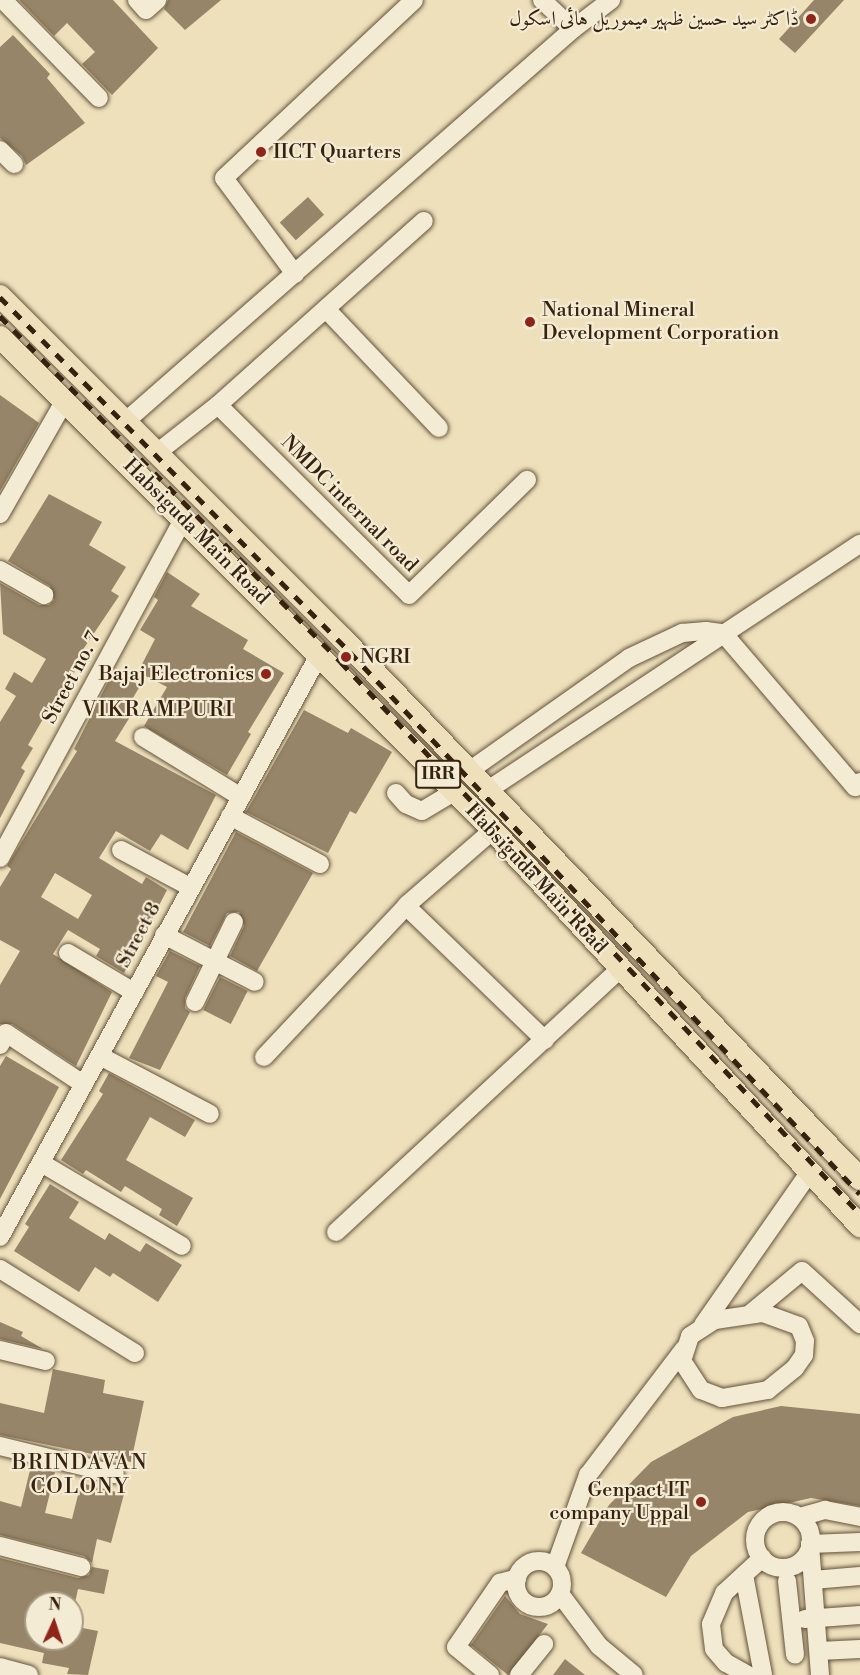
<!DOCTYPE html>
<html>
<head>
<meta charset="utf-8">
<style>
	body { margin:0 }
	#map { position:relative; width:860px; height:1675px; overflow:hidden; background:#ede0bb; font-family:"Libre Bodoni",Amiri,serif }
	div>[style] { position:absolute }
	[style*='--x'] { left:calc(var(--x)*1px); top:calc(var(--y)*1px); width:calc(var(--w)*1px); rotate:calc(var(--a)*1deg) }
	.building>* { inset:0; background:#968568; transform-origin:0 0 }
	.roads { filter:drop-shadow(0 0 2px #64523a) drop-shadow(0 0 2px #64523a) }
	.minor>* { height:18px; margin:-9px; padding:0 9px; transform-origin:9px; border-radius:9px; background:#f3ebd3 }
	.minor>.ring { margin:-9px; padding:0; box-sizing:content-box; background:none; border:18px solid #f3ebd3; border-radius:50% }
	.major>* { height:22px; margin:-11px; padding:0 11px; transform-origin:11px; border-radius:11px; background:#ede0bb }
	.rail>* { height:4.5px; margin-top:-2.25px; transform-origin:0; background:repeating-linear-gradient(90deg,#37220f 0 10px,transparent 0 20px) }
	.dots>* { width:16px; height:16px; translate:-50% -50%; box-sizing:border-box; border:3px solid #f3ebd3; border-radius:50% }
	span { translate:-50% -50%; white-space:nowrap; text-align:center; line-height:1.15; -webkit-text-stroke:4.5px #f3ebd3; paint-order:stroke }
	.shield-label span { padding:2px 4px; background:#f3ebd3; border:2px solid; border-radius:4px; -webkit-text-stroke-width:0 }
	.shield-label { font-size:18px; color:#37220f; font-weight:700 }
	.poi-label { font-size:20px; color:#37220f }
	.right { translate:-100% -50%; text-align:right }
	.left { translate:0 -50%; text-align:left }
	.street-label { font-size:20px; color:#37220f }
	.neighbourhood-label { font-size:21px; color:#37220f; letter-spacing:1.5px }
	.north { position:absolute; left:24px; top:1591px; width:60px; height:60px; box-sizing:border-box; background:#f3ebd3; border:2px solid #a89b85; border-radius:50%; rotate:3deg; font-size:16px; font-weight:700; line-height:24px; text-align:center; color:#37220f }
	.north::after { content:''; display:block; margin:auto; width:21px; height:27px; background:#8f2418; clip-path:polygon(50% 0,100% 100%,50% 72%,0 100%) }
</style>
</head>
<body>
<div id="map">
	<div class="building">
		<div style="clip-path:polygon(19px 0,113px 0,158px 48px,112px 95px,82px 64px,95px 52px,67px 23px,54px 36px)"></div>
		<div style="clip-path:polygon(168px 0,221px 0,185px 30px,164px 9px)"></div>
		<div style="clip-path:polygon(814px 0,844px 0,795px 53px,779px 39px)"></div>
		<div style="clip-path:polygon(13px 35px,50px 74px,47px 78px,85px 123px,26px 165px,22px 156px,0 138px,0 47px)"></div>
		<div style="left:308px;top:197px;width:24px;height:38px;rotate:48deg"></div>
		<div style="clip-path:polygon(0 395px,39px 423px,0 491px)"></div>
		<div style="clip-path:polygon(49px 494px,102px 522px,89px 545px,126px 567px,111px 591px,119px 596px,76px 660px,80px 663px,60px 696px,64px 698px,54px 716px,47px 712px,28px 745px,33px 748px,21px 768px,25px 771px,0 818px,0 722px,16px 696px,5px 689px,14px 672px,32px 683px,46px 659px,3px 634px,0 583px,39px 605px,49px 605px,54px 600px,50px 586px,8px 561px)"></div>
		<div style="clip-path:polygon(234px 549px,332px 647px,396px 714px,233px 551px)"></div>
		<div style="clip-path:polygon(167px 572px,200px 594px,191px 606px,248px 640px,243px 649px,284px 673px,248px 732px,251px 734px,227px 775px,144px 726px,167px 687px,138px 672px,155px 639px,140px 630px,158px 600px,154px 597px)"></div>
		<div style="clip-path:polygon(evenodd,114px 670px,140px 686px,127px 708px,133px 712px,115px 741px,216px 795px,188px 850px,161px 834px,150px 851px,116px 831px,99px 858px,142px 884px,146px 877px,167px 890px,124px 973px,96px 956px,100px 949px,68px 930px,53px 954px,112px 992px,76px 1066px,12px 1024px,0 1024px,0 985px,20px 951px,0 940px,0 887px,11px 869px,7px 866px,77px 751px,74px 749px,114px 670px,55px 873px,92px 895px,78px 919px,41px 897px,55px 873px)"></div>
		<div style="clip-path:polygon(304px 710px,348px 733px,351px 728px,392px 752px,356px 814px,350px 811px,328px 853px,246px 812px)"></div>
		<div style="clip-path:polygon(236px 832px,313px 873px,257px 971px,230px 956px,244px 926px,239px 912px,227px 913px,210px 946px,183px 932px)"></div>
		<div style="clip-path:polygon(170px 951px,200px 966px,185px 998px,185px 1008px,190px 1012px,160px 1070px,129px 1058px,168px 982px,156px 976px)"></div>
		<div style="left:220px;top:977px;width:31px;height:37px;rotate:27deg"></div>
		<div style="clip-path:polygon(6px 1056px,59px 1087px,0 1199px,0 1066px)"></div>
		<div style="clip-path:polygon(109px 1073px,195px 1120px,185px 1137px,150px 1117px,126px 1160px,193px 1198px,177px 1226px,159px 1215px,162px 1209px,125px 1186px,121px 1192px,86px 1170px,83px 1174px,61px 1160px,103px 1094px,99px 1091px)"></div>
		<div style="clip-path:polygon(50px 1184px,79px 1202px,69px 1218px,105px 1240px,109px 1233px,140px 1252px,146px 1243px,182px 1265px,158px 1302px,113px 1273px,110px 1277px,95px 1267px,79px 1292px,14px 1251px,29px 1227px,25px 1224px)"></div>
		<div style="clip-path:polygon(0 1322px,23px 1332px,21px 1336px,43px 1349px,0 1339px)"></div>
		<div style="clip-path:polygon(53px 1369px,105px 1380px,103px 1393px,144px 1401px,131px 1462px,0 1435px,0 1403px,44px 1413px)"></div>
		<div style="clip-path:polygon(781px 1406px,860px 1414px,860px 1506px,811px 1498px,748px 1512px,691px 1556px,666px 1597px,581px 1553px,609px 1505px,651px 1462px,733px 1417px)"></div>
		<div style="clip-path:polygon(31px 1466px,55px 1472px,45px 1513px,72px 1519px,81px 1483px,124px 1494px,111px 1543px,97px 1539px,92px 1563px,84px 1556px,0 1535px,0 1501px,21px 1507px)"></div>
		<div style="clip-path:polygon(0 1558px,78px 1578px,89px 1575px,92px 1567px,109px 1570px,104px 1594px,78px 1589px,75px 1603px,36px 1603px,36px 1639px,72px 1639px,72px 1626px,98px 1631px,88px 1675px,67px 1674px,69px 1668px,42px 1663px,44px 1653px,0 1643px)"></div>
		<div style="clip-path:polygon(505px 1596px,520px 1614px,548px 1624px,508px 1675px,471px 1645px)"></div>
		<div style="clip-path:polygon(565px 1659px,585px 1675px,553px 1675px)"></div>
	</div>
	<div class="roads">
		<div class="minor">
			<div style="--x:3;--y:0;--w:137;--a:45.6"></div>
			<div style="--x:137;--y:0;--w:13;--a:48"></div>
			<div style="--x:146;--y:10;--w:15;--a:-42"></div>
			<div style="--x:542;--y:0;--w:42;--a:43.1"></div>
			<div style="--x:573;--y:29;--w:48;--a:-37.3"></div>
			<div style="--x:0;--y:150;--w:20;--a:45"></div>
			<div style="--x:295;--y:274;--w:119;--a:-126.5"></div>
			<div style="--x:224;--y:178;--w:260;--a:-43.1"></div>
			<div style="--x:326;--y:309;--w:164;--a:46.5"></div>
			<div style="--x:218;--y:405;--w:269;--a:44.8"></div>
			<div style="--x:409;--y:595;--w:165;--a:-44.3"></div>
			<div style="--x:126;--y:421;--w:595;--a:-41.25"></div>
			<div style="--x:158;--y:452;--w:76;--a:-38.1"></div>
			<div style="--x:218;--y:405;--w:276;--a:-41.8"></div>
			<div style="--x:0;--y:514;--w:131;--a:-60.3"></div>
			<div style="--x:0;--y:570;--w:51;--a:29.6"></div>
			<div style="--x:143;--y:737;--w:115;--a:31.5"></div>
			<div style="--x:469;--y:771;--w:196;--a:-35.2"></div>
			<div style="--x:629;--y:658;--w:59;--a:-25.3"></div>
			<div style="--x:682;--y:633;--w:24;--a:-5"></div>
			<div style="--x:706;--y:631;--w:17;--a:7"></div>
			<div style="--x:723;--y:633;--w:203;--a:49.4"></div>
			<div style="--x:855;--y:787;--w:7;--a:-45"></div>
			<div style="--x:488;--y:790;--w:446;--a:-33.5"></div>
			<div style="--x:396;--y:793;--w:15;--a:48"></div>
			<div style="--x:406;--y:804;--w:17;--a:24"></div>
			<div style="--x:422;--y:811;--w:39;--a:-31"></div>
			<div style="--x:230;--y:816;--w:102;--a:28.1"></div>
			<div style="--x:121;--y:850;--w:78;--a:28.2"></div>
			<div style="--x:0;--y:858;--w:385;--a:-61.6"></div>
			<div style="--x:406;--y:906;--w:193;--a:44"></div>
			<div style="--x:164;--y:935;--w:102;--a:27.3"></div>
			<div style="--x:68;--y:953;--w:77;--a:30.6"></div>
			<div style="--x:195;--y:1002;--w:89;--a:-64"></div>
			<div style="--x:0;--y:1045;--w:13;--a:-63"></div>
			<div style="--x:6;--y:1033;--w:92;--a:33.5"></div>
			<div style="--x:100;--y:1056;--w:124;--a:27.8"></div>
			<div style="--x:264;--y:1057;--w:210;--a:-46.7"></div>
			<div style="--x:408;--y:904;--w:111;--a:-41"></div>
			<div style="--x:43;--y:1164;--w:161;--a:30.5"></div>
			<div style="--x:336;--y:1232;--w:387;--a:-42.8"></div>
			<div style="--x:0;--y:1237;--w:664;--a:-61.27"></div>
			<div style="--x:0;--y:1269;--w:159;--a:31.9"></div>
			<div style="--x:763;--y:1313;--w:38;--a:20"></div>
			<div style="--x:799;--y:1326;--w:16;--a:68"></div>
			<div style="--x:805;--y:1341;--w:14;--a:94"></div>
			<div style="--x:804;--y:1355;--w:16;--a:125"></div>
			<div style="--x:795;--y:1368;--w:35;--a:141"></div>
			<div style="--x:768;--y:1390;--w:47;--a:170.1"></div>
			<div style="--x:722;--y:1398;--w:22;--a:-159"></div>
			<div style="--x:701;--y:1390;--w:35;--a:-123"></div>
			<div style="--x:682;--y:1361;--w:26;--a:-72"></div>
			<div style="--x:690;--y:1336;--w:30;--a:-33"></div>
			<div style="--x:715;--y:1320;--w:49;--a:-8.3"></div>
			<div style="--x:750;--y:1314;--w:67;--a:-39.6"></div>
			<div style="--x:802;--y:1271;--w:79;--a:42.4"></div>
			<div style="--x:703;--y:1325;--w:185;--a:-55.1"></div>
			<div style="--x:0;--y:1350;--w:47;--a:13.4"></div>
			<div style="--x:0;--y:1446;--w:118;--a:13.7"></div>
			<div class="ring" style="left:755px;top:1512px;width:38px;height:38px"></div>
			<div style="--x:800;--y:1517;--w:26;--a:-16"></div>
			<div style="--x:825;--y:1510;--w:36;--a:11"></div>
			<div style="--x:0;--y:1546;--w:84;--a:14.5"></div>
			<div class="ring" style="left:516px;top:1561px;width:28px;height:28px"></div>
			<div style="--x:555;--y:1567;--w:98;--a:-70.3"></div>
			<div style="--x:588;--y:1475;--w:158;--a:-52.7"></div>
			<div style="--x:744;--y:1575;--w:102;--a:79.2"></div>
			<div style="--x:813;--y:1580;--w:47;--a:-4.9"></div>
			<div style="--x:787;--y:1581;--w:74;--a:83.8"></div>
			<div style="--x:560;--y:1594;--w:65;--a:53.1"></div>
			<div style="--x:599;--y:1646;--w:45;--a:39.6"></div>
			<div style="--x:805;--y:1619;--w:55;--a:-4.2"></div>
			<div style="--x:819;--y:1651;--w:41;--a:-2.8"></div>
			<div style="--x:0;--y:1667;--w:30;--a:15"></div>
			<div style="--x:490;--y:1675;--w:44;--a:-140.5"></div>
			<div style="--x:456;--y:1647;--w:78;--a:-55.5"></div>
			<div style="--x:500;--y:1583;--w:18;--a:-16"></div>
			<div style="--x:519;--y:1675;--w:40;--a:-51"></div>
			<div style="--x:748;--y:1675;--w:25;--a:-151"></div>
			<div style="--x:726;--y:1663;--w:18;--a:-131"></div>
			<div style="--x:714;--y:1649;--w:25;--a:-97"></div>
			<div style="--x:711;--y:1624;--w:34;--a:-67"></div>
			<div style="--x:724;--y:1593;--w:52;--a:-42.6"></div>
			<div style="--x:820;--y:1675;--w:131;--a:-94.4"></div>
			<div style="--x:810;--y:1544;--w:50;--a:-2.3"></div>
		</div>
		<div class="major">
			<div style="--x:0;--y:296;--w:484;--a:45"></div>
			<div style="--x:342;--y:638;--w:749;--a:46.24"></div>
			<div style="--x:0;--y:337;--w:684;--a:45"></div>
			<div style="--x:484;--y:821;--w:553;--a:47.13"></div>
		</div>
	</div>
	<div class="rail">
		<div style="--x:0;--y:297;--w:499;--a:45.4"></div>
		<div style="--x:350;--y:652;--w:744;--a:46.74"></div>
		<div style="--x:0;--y:316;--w:486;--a:45.4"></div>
		<div style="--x:341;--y:662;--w:758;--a:46.76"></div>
	</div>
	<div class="dots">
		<div style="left:811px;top:19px;background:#8f2418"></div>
		<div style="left:261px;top:152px;background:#8f2418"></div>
		<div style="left:530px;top:322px;background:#8f2418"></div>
		<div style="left:346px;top:657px;background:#8f2418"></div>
		<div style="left:266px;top:674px;background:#8f2418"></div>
		<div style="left:701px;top:1502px;background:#8f2418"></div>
	</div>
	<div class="shield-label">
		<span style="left:438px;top:774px">IRR</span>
	</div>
	<div class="poi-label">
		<span class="right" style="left:799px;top:19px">ڈاکٹر سید حسین ظہیر میموریل ہائی اسکول</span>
		<span class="left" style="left:273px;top:152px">IICT Quarters</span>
		<span class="left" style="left:542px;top:322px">National Mineral<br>Development Corporation</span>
		<span class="left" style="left:360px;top:657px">NGRI</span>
		<span class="right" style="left:254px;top:674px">Bajaj Electronics</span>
		<span class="right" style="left:689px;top:1502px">Genpact IT<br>company Uppal</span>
	</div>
	<div class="street-label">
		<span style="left:349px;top:504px;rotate:45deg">NMDC internal road</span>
		<span style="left:196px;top:532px;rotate:45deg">Habsiguda Main Road</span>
		<span style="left:72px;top:678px;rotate:-62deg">Street no. 7</span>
		<span style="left:536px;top:879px;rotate:47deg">Habsiguda Main Road</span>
		<span style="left:139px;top:935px;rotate:-62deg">Street 8</span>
	</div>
	<div class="neighbourhood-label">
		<span style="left:158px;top:710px">VIKRAMPURI</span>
		<span style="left:80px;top:1475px">BRINDAVAN<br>COLONY</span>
	</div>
	<div class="north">N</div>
</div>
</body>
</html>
